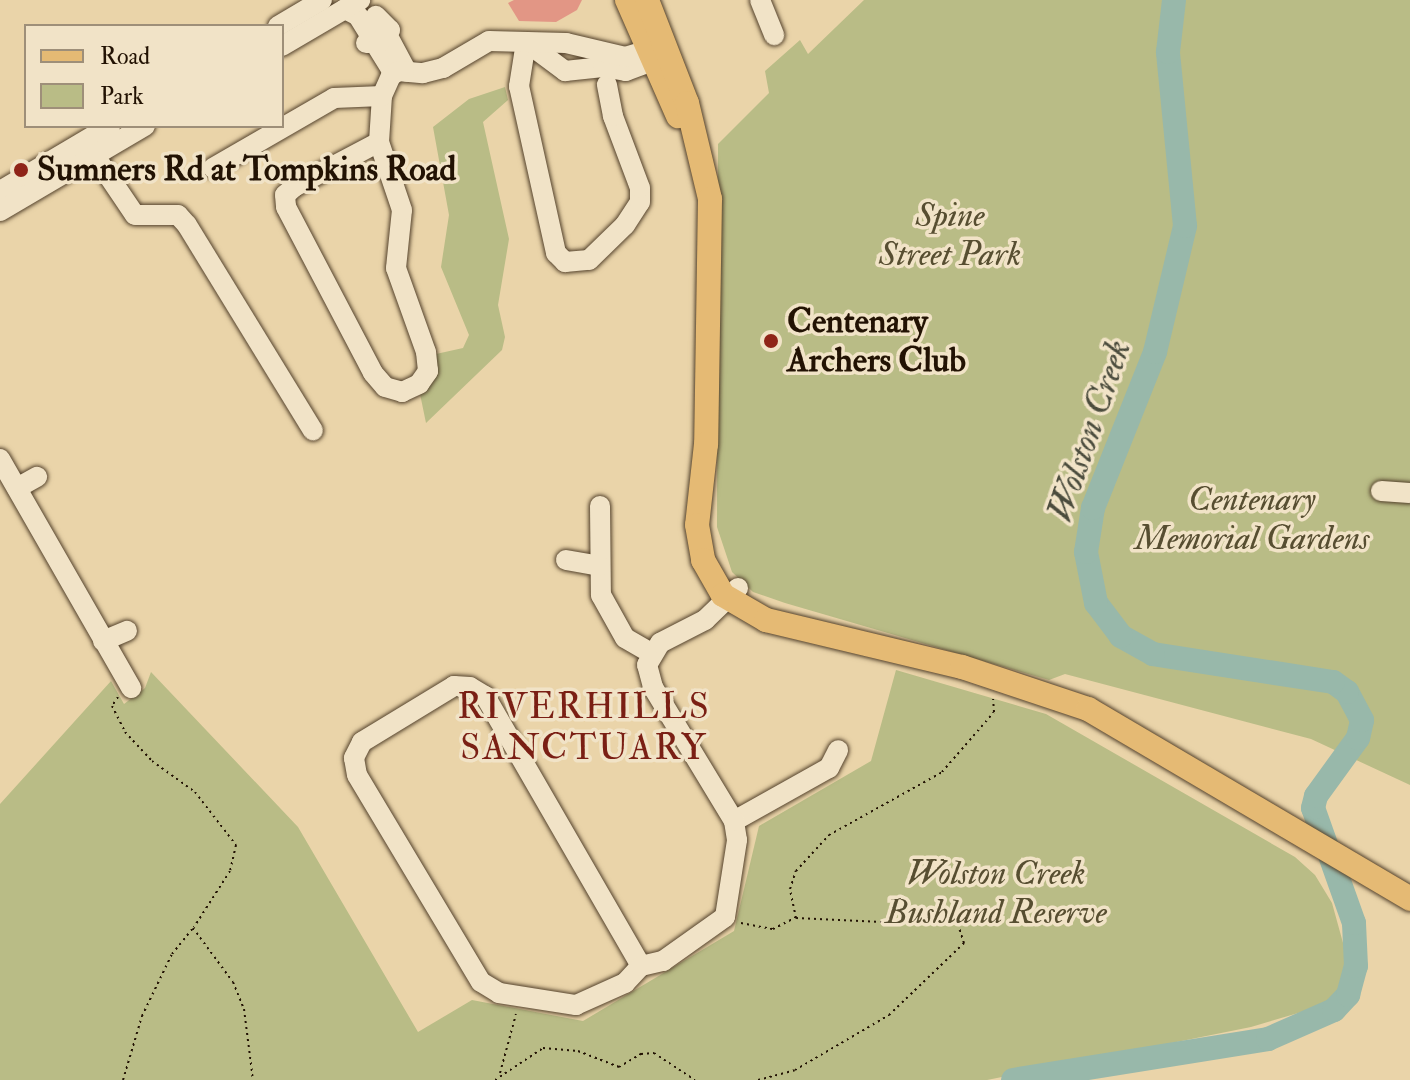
<!DOCTYPE html>
<html>
<head>
<meta charset="utf-8">
<style>
	body { margin:0 }
	#map { position:relative; width:1410px; height:1080px; overflow:hidden; background:#ead4a9; font-family:"IM FELL Double Pica",serif }
	div>[style] { position:absolute }
	[style*='--x'] { left:calc(var(--x)*1px); top:calc(var(--y)*1px); width:calc(var(--w)*1px); rotate:calc(var(--a)*1deg) }
	.green>* { inset:0; background:#b9bc86 }
	.river>* { height:24px; margin:-12px; padding:0 12px; transform-origin:12px; border-radius:12px; background:#98b8aa }
	.building>* { inset:0; background:#e29685 }
	.path>* { height:2px; margin-top:-1px; transform-origin:0; background:repeating-linear-gradient(90deg,#221203 0 2px,transparent 0 6px) }
	.roads { filter:drop-shadow(0 0 2px #54422c) drop-shadow(0 0 2px #54422c) }
	.minor>* { height:20px; margin:-10px; padding:0 10px; transform-origin:10px; border-radius:10px; background:#f1e3c7 }
	.major>* { height:24px; margin:-12px; padding:0 12px; transform-origin:12px; border-radius:12px; background:#e5ba74 }
	.dots>* { width:22px; height:22px; translate:-50% -50%; box-sizing:border-box; border:4px solid #f1e3c7; border-radius:50% }
	span { translate:-50% -50%; white-space:nowrap; text-align:center; line-height:1.15; -webkit-text-stroke:7px #f1e3c7; paint-order:stroke }
	.poi-label { font-size:34px; color:#221203; font-weight:700 }
	.left { translate:0 -50%; text-align:left }
	.park-label { font-size:34px; color:#574e31; font-style:italic }
	.water-label { font-size:36px; color:#4b4c3d; font-style:italic }
	.neighbourhood-label { font-size:36px; color:#7a1f14; letter-spacing:2px }
	.legend { position:absolute; left:24px; top:24px; width:260px; height:104px; box-sizing:border-box; background:#f1e3c7; border:2px solid #9e8f79; margin:0; padding:10px 14px; list-style:none; font-size:24px; color:#221203 }
	.legend li { display:flex; align-items:center; gap:16px; height:40px }
	.legend b { width:40px; border:2px solid #9e8f79 }
</style>
</head>
<body>
<div id="map">
	<div class="green">
		<div style="clip-path:polygon(864px 0,1410px 0,1410px 785px,1311px 739px,1065px 674px,1049px 680px,785px 603px,753px 592px,732px 572px,717px 527px,718px 144px,769px 93px,765px 71px,800px 40px,808px 54px)"></div>
		<div style="clip-path:polygon(505px 87px,508px 100px,483px 122px,509px 239px,498px 305px,505px 337px,502px 350px,426px 423px,420px 394px,436px 354px,463px 348px,469px 335px,441px 267px,449px 215px,433px 127px,469px 99px)"></div>
		<div style="clip-path:polygon(896px 670px,1046px 714px,1295px 857px,1315px 875px,1332px 903px,1348px 961px,1341px 986px,1325px 1005px,1251px 1027px,987px 1080px,0 1080px,0 804px,111px 681px,124px 704px,145px 688px,151px 672px,298px 827px,418px 1032px,472px 1000px,583px 1021px,734px 931px,759px 826px,871px 761px)"></div>
	</div>
	<div class="river">
		<div style="--x:1013;--y:1080;--w:258;--a:-9.1"></div>
		<div style="--x:1268;--y:1039;--w:72;--a:-23.7"></div>
		<div style="--x:1334;--y:1010;--w:21;--a:-47"></div>
		<div style="--x:1348;--y:995;--w:30;--a:-75"></div>
		<div style="--x:1356;--y:966;--w:43;--a:-92.7"></div>
		<div style="--x:1354;--y:923;--w:122;--a:-109.6"></div>
		<div style="--x:1313;--y:808;--w:12;--a:-76"></div>
		<div style="--x:1316;--y:796;--w:72;--a:-54.1"></div>
		<div style="--x:1358;--y:738;--w:18;--a:-77"></div>
		<div style="--x:1362;--y:720;--w:32;--a:-118"></div>
		<div style="--x:1347;--y:692;--w:17;--a:-144"></div>
		<div style="--x:1333;--y:682;--w:182;--a:-171.2"></div>
		<div style="--x:1153;--y:654;--w:37;--a:-151"></div>
		<div style="--x:1121;--y:636;--w:41;--a:-127.1"></div>
		<div style="--x:1096;--y:603;--w:52;--a:-101.1"></div>
		<div style="--x:1086;--y:552;--w:45;--a:-81"></div>
		<div style="--x:1093;--y:508;--w:168;--a:-68.3"></div>
		<div style="--x:1155;--y:352;--w:130;--a:-76.6"></div>
		<div style="--x:1185;--y:226;--w:175;--a:-95.6"></div>
		<div style="--x:1168;--y:52;--w:52;--a:-83.4"></div>
	</div>
	<div class="building">
		<div style="clip-path:polygon(514px 0,582px 0,577px 10px,556px 22px,519px 21px,508px 3px)"></div>
	</div>
	<div class="path">
		<div style="--x:118;--y:697;--w:11;--a:124"></div>
		<div style="--x:112;--y:706;--w:29;--a:63"></div>
		<div style="--x:125;--y:732;--w:40;--a:47"></div>
		<div style="--x:152;--y:761;--w:53;--a:35.8"></div>
		<div style="--x:195;--y:792;--w:67;--a:52.3"></div>
		<div style="--x:236;--y:845;--w:27;--a:103"></div>
		<div style="--x:230;--y:871;--w:67;--a:122.7"></div>
		<div style="--x:741;--y:923;--w:33;--a:11"></div>
		<div style="--x:773;--y:929;--w:25;--a:-27"></div>
		<div style="--x:500;--y:1073;--w:61;--a:-74.8"></div>
		<div style="--x:123;--y:1080;--w:67;--a:-73.5"></div>
		<div style="--x:142;--y:1016;--w:69;--a:-64.2"></div>
		<div style="--x:172;--y:954;--w:33;--a:-51"></div>
		<div style="--x:193;--y:928;--w:67;--a:53.5"></div>
		<div style="--x:233;--y:982;--w:29;--a:68"></div>
		<div style="--x:244;--y:1009;--w:72;--a:82.8"></div>
		<div style="--x:495;--y:1080;--w:58;--a:-33.7"></div>
		<div style="--x:543;--y:1048;--w:35;--a:5"></div>
		<div style="--x:578;--y:1051;--w:44;--a:21.3"></div>
		<div style="--x:619;--y:1067;--w:26;--a:-31"></div>
		<div style="--x:641;--y:1054;--w:13;--a:-4"></div>
		<div style="--x:654;--y:1053;--w:49;--a:33.4"></div>
		<div style="--x:758;--y:1080;--w:38;--a:-15"></div>
		<div style="--x:795;--y:1070;--w:109;--a:-30.3"></div>
		<div style="--x:889;--y:1015;--w:104;--a:-43.8"></div>
		<div style="--x:964;--y:943;--w:22;--a:-108"></div>
		<div style="--x:957;--y:922;--w:24;--a:-161"></div>
		<div style="--x:934;--y:914;--w:53;--a:171.3"></div>
		<div style="--x:882;--y:922;--w:86;--a:-177.3"></div>
		<div style="--x:796;--y:918;--w:30;--a:-102"></div>
		<div style="--x:790;--y:889;--w:19;--a:-72"></div>
		<div style="--x:796;--y:871;--w:49;--a:-47.5"></div>
		<div style="--x:829;--y:835;--w:129;--a:-29.1"></div>
		<div style="--x:942;--y:772;--w:79;--a:-49.1"></div>
		<div style="--x:994;--y:712;--w:13;--a:-94"></div>
	</div>
	<div class="roads">
		<div class="minor">
			<div style="--x:760;--y:0;--w:38;--a:68"></div>
			<div style="--x:345;--y:9;--w:15;--a:28"></div>
			<div style="--x:358;--y:16;--w:68;--a:58.2"></div>
			<div style="--x:382;--y:25;--w:53;--a:62"></div>
			<div style="--x:278;--y:26;--w:51;--a:-30.6"></div>
			<div style="--x:526;--y:42;--w:45;--a:99"></div>
			<div style="--x:519;--y:86;--w:171;--a:77.5"></div>
			<div style="--x:556;--y:253;--w:13;--a:45"></div>
			<div style="--x:565;--y:262;--w:24;--a:-5"></div>
			<div style="--x:589;--y:260;--w:50;--a:-44.2"></div>
			<div style="--x:625;--y:225;--w:27;--a:-57"></div>
			<div style="--x:640;--y:202;--w:14;--a:-90"></div>
			<div style="--x:640;--y:188;--w:77;--a:-110.6"></div>
			<div style="--x:613;--y:116;--w:32;--a:-101"></div>
			<div style="--x:526;--y:42;--w:49;--a:36.6"></div>
			<div style="--x:565;--y:71;--w:38;--a:-6"></div>
			<div style="--x:603;--y:67;--w:23;--a:10"></div>
			<div style="--x:626;--y:71;--w:25;--a:-21"></div>
			<div style="--x:366;--y:43;--w:13;--a:0"></div>
			<div style="--x:379;--y:43;--w:17;--a:-50"></div>
			<div style="--x:390;--y:30;--w:20;--a:-135"></div>
			<div style="--x:282;--y:46;--w:91;--a:-30.5"></div>
			<div style="--x:379;--y:142;--w:96;--a:152.1"></div>
			<div style="--x:294;--y:187;--w:12;--a:138"></div>
			<div style="--x:285;--y:195;--w:12;--a:85"></div>
			<div style="--x:286;--y:207;--w:187;--a:62.3"></div>
			<div style="--x:373;--y:373;--w:18;--a:49"></div>
			<div style="--x:385;--y:387;--w:18;--a:16"></div>
			<div style="--x:402;--y:392;--w:19;--a:-25"></div>
			<div style="--x:419;--y:384;--w:16;--a:-55"></div>
			<div style="--x:428;--y:371;--w:19;--a:-96"></div>
			<div style="--x:426;--y:352;--w:89;--a:-109.7"></div>
			<div style="--x:396;--y:268;--w:58;--a:-84.1"></div>
			<div style="--x:402;--y:210;--w:72;--a:-108.7"></div>
			<div style="--x:379;--y:142;--w:46;--a:-86.3"></div>
			<div style="--x:382;--y:96;--w:22;--a:-66"></div>
			<div style="--x:391;--y:76;--w:9;--a:-36"></div>
			<div style="--x:398;--y:71;--w:25;--a:5"></div>
			<div style="--x:423;--y:73;--w:21;--a:-14"></div>
			<div style="--x:443;--y:68;--w:53;--a:-30.4"></div>
			<div style="--x:489;--y:41;--w:77;--a:1.5"></div>
			<div style="--x:566;--y:43;--w:61;--a:13.3"></div>
			<div style="--x:625;--y:57;--w:41;--a:-17.1"></div>
			<div style="--x:95;--y:156;--w:71;--a:55.9"></div>
			<div style="--x:135;--y:215;--w:43;--a:0"></div>
			<div style="--x:178;--y:215;--w:13;--a:48"></div>
			<div style="--x:187;--y:225;--w:241;--a:58.5"></div>
			<div style="--x:213;--y:168;--w:140;--a:-30"></div>
			<div style="--x:334;--y:98;--w:48;--a:-2.4"></div>
			<div style="--x:0;--y:191;--w:128;--a:-30.6"></div>
			<div style="--x:0;--y:211;--w:168;--a:-30.4"></div>
			<div style="--x:0;--y:459;--w:264;--a:60.2"></div>
			<div style="--x:17;--y:488;--w:23;--a:-29"></div>
			<div style="--x:1381;--y:491;--w:29;--a:4"></div>
			<div style="--x:600;--y:506;--w:89;--a:89.4"></div>
			<div style="--x:601;--y:595;--w:49;--a:60.8"></div>
			<div style="--x:625;--y:638;--w:30;--a:30"></div>
			<div style="--x:566;--y:560;--w:34;--a:10"></div>
			<div style="--x:103;--y:641;--w:26;--a:-23"></div>
			<div style="--x:734;--y:821;--w:109;--a:-29.2"></div>
			<div style="--x:829;--y:768;--w:20;--a:-63"></div>
			<div style="--x:641;--y:966;--w:312;--a:-120"></div>
			<div style="--x:485;--y:696;--w:17;--a:-149"></div>
			<div style="--x:470;--y:687;--w:16;--a:-176"></div>
			<div style="--x:454;--y:686;--w:108;--a:148.7"></div>
			<div style="--x:362;--y:742;--w:18;--a:117"></div>
			<div style="--x:354;--y:758;--w:17;--a:80"></div>
			<div style="--x:357;--y:775;--w:241;--a:59.1"></div>
			<div style="--x:481;--y:982;--w:21;--a:31"></div>
			<div style="--x:499;--y:993;--w:78;--a:8.9"></div>
			<div style="--x:576;--y:1005;--w:54;--a:-24.2"></div>
			<div style="--x:625;--y:983;--w:23;--a:-47"></div>
			<div style="--x:641;--y:966;--w:23;--a:-13"></div>
			<div style="--x:663;--y:961;--w:76;--a:-35.4"></div>
			<div style="--x:725;--y:917;--w:78;--a:-81.1"></div>
			<div style="--x:737;--y:840;--w:19;--a:-99"></div>
			<div style="--x:734;--y:821;--w:157;--a:-121.2"></div>
			<div style="--x:653;--y:687;--w:23;--a:-105"></div>
			<div style="--x:647;--y:665;--w:26;--a:-59"></div>
			<div style="--x:660;--y:643;--w:51;--a:-27.1"></div>
			<div style="--x:705;--y:620;--w:46;--a:-44.1"></div>
		</div>
		<div class="major">
			<div style="--x:627;--y:0;--w:127;--a:66.3"></div>
			<div style="--x:647;--y:0;--w:110;--a:68.8"></div>
			<div style="--x:687;--y:103;--w:99;--a:76.5"></div>
			<div style="--x:710;--y:199;--w:245;--a:90.9"></div>
			<div style="--x:706;--y:444;--w:81;--a:96.3"></div>
			<div style="--x:697;--y:525;--w:36;--a:80"></div>
			<div style="--x:703;--y:560;--w:40;--a:60.3"></div>
			<div style="--x:723;--y:595;--w:50;--a:30.2"></div>
			<div style="--x:766;--y:620;--w:202;--a:13.5"></div>
			<div style="--x:962;--y:667;--w:133;--a:18.4"></div>
			<div style="--x:1088;--y:709;--w:374;--a:30.5"></div>
		</div>
	</div>
	<div class="dots">
		<div style="left:21px;top:170px;background:#8f2418"></div>
		<div style="left:771px;top:341px;background:#8f2418"></div>
	</div>
	<div class="poi-label">
		<span class="left" style="left:37px;top:170px">Sumners Rd at Tompkins Road</span>
		<span class="left" style="left:787px;top:341px">Centenary<br>Archers Club</span>
	</div>
	<div class="park-label">
		<span style="left:950px;top:235px">Spine<br>Street Park</span>
		<span style="left:1252px;top:519px">Centenary<br>Memorial Gardens</span>
		<span style="left:996px;top:893px">Wolston Creek<br>Bushland Reserve</span>
	</div>
	<div class="water-label">
		<span style="left:1089px;top:431px;rotate:-71deg">Wolston Creek</span>
	</div>
	<div class="neighbourhood-label">
		<span style="left:584px;top:727px">RIVERHILLS<br>SANCTUARY</span>
	</div>
	<ul class="legend">
	<li><b style="height:10px;background:#e5ba74"></b>Road</li>
	<li><b style="height:22px;background:#b9bc86"></b>Park</li>
	</ul>
</div>
</body>
</html>
